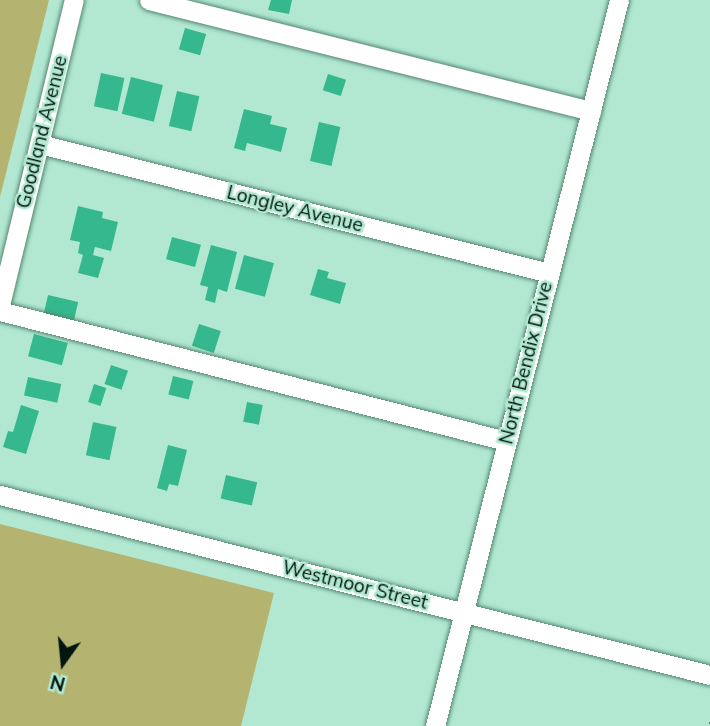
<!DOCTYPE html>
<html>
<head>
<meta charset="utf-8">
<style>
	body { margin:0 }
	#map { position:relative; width:710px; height:726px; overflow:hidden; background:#b2e8d1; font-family:Mulish,sans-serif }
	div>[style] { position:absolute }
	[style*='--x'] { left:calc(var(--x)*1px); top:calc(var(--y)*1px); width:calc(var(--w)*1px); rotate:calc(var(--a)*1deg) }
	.green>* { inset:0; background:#b5b370 }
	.building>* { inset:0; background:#35b88e; transform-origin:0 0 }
	.roads { filter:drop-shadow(0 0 2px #538671) drop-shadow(0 0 2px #538671) }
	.minor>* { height:19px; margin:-9.5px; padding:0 9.5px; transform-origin:9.5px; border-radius:9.5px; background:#fff }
	.rail>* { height:8px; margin-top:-4px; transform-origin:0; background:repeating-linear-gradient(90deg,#b2e8d1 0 16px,#608677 0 32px); box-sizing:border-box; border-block:2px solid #608677 }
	span { translate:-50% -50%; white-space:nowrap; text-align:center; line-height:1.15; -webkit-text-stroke:5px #b2e8d1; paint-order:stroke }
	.street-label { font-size:19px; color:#02150e }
	.north { position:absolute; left:28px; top:628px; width:70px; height:70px; -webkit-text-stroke:5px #b2e8d1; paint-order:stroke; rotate:195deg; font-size:19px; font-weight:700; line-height:28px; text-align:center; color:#02150e }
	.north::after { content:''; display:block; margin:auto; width:24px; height:32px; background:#02150e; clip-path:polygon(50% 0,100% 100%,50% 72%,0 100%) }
</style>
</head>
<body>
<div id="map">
	<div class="green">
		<div style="clip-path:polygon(0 0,49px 0,0 197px)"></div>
		<div style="clip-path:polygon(0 524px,274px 593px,241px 726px,0 726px)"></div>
	</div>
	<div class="building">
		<div style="clip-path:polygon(271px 0,292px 0,289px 14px,268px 10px)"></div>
		<div style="left:185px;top:28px;width:22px;height:22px;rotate:16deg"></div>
		<div style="left:101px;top:73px;width:24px;height:34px;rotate:12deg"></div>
		<div style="left:328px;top:74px;width:19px;height:17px;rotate:18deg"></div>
		<div style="left:131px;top:77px;width:33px;height:38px;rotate:14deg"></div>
		<div style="left:177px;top:91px;width:23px;height:36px;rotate:13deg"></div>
		<div style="clip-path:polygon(244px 109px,272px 116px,270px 124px,287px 128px,281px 152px,247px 143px,245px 151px,234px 148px)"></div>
		<div style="left:319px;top:122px;width:22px;height:40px;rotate:13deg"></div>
		<div style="clip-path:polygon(78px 206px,103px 212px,102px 218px,118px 222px,111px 251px,95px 247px,93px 255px,104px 258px,98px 278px,78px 273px,83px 255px,78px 253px,80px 242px,70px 240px)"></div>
		<div style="left:172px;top:237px;width:30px;height:23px;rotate:15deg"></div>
		<div style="clip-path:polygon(211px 245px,237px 252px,227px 292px,218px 289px,215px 303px,205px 300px,208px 287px,200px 285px)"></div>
		<div style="left:244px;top:255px;width:31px;height:35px;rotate:15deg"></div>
		<div style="clip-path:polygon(318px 269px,329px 272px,327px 278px,346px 283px,340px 304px,310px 295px)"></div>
		<div style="left:48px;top:295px;width:31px;height:22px;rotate:13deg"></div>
		<div style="left:199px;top:324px;width:23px;height:23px;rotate:18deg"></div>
		<div style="left:34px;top:334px;width:35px;height:23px;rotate:15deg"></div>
		<div style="left:111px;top:365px;width:18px;height:20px;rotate:19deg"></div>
		<div style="left:173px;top:376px;width:21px;height:19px;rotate:14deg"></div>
		<div style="left:28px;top:377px;width:34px;height:19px;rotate:12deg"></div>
		<div style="left:94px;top:384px;width:13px;height:19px;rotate:18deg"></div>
		<div style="left:247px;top:402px;width:16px;height:20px;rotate:11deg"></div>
		<div style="clip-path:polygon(21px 405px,39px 411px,26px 454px,3px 447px,8px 431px,13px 432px)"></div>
		<div style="left:93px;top:422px;width:24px;height:34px;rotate:12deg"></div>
		<div style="clip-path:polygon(168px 445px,187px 450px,178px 486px,169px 484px,167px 491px,157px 488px)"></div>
		<div style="left:226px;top:475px;width:32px;height:24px;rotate:13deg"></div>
	</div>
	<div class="roads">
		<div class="minor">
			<div style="--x:149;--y:0;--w:456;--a:14.1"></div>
			<div style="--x:40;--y:144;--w:525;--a:14.22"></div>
			<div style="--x:0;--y:305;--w:314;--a:-76.4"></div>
			<div style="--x:0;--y:311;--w:522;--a:14.41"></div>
			<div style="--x:0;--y:495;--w:732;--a:14.23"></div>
			<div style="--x:435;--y:726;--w:749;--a:-75.78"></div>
		</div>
	</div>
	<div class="rail">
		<div style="--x:709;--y:726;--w:1;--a:0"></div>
	</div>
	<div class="street-label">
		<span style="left:42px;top:132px;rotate:-76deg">Goodland Avenue</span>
		<span style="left:295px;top:209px;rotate:14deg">Longley Avenue</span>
		<span style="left:526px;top:363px;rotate:-76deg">North Bendix Drive</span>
		<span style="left:355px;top:585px;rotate:14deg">Westmoor Street</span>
	</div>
	<div class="north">N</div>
</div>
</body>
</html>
